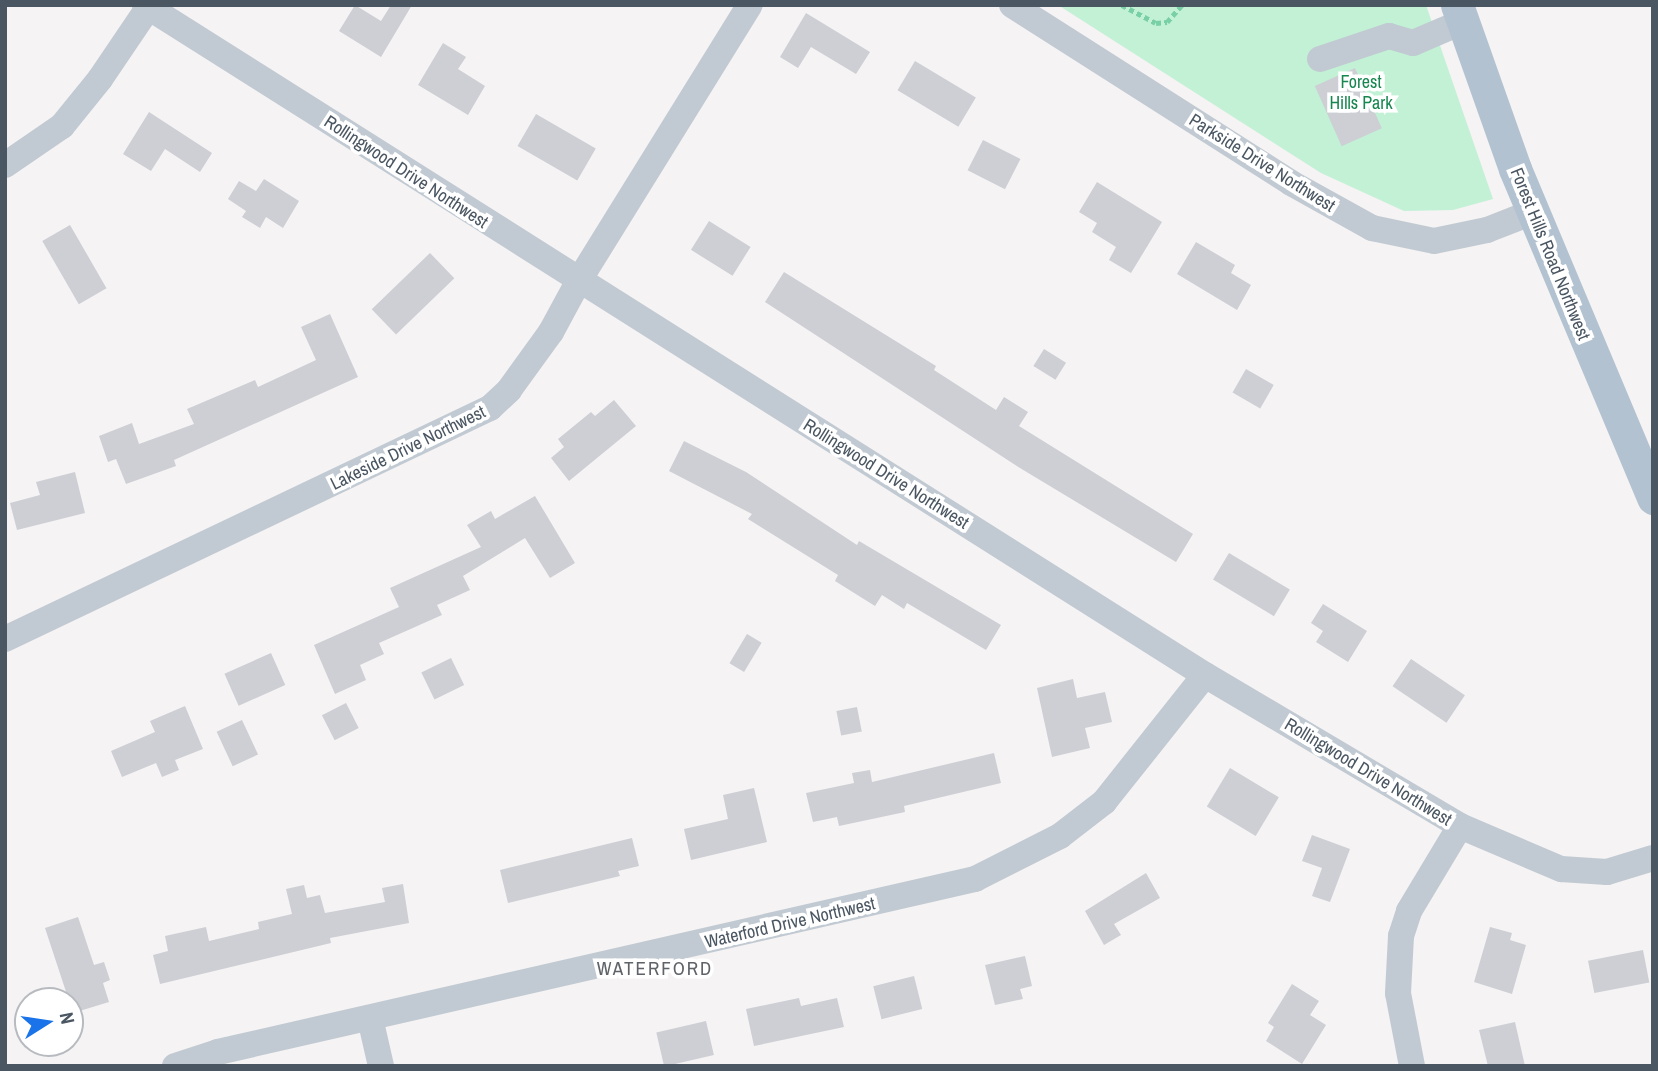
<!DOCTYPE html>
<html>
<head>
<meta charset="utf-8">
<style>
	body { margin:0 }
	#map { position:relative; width:1658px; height:1071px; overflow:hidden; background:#f5f3f3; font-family:"Archivo Narrow",sans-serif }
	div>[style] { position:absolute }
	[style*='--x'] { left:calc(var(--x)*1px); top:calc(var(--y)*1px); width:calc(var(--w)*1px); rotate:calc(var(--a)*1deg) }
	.green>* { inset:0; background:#c3f1d5 }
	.building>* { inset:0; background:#cdcfd5; transform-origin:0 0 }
	.path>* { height:4.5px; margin-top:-2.25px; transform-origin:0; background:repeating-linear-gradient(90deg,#7ad0a6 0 5px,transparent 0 8.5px) }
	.minor>* { height:26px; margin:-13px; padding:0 13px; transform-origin:13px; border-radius:13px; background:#c1cad2 }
	.major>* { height:33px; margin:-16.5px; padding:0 16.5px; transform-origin:16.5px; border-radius:16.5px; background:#b3c2d1 }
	span { translate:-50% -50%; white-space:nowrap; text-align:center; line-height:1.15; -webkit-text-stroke:7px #fff; paint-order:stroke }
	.park-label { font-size:18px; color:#17864f }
	.street-label { font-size:18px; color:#4a5661 }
	.neighbourhood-label { font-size:19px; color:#5f6368; letter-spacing:2px }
	.frame { position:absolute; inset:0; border:7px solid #4a5661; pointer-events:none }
	.north { position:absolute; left:14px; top:987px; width:70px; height:70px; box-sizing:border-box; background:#fff; border:2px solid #b7bbc0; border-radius:50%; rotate:78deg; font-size:19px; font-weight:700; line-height:28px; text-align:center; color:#4a5661 }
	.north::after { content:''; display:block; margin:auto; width:24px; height:32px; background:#1a73e8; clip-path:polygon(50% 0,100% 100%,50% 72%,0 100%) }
</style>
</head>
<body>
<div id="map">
	<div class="green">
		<div style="clip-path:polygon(1058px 5px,1426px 5px,1493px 199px,1453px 210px,1404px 211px,1321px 173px)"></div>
	</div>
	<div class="building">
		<div style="clip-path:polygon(355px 5px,381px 21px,391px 5px,412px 5px,381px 57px,339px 31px)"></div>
		<div style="clip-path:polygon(806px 13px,870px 52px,856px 74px,811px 47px,798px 68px,780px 57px)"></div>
		<div style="clip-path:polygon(443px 43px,466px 57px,458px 69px,485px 86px,468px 115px,418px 85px)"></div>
		<div style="left:915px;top:61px;width:71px;height:34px;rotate:31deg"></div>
		<div style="left:1355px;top:68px;width:66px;height:44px;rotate:66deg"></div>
		<div style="clip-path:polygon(149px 112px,212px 153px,200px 172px,165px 149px,151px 171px,123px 154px)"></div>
		<div style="left:536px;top:114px;width:69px;height:37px;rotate:30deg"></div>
		<div style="left:983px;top:140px;width:42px;height:34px;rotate:27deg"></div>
		<div style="clip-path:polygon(264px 179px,299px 201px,283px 228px,266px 217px,260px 228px,242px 217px,246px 211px,228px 199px,239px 181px,256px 191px)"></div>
		<div style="clip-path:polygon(1097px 182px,1162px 222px,1131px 273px,1109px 260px,1116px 247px,1092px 232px,1097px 223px,1079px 212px)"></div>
		<div style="left:709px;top:221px;width:49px;height:34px;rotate:32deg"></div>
		<div style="left:70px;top:225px;width:73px;height:32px;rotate:60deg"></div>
		<div style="clip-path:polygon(1196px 242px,1235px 265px,1231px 273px,1251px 285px,1237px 310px,1177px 274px)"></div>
		<div style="left:430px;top:253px;width:35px;height:81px;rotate:46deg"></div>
		<div style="clip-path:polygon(784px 272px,936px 366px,934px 370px,996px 410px,1004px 397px,1028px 412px,1019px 426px,1193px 534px,1176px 562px,1020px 468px,765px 302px)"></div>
		<div style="clip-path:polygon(330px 314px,358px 377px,174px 460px,176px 466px,126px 484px,116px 459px,108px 462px,99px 436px,132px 423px,139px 444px,194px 424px,187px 409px,255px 380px,258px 387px,316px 360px,301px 327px)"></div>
		<div style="left:1044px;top:349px;width:26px;height:20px;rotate:32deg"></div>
		<div style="left:1246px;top:369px;width:32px;height:27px;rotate:30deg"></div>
		<div style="clip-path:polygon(614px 400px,636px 426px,569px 481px,551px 458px,564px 447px,558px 439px,591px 412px,595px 416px)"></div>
		<div style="clip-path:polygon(684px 441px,746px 472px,857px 545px,859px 541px,1001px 625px,986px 650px,907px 603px,904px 609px,882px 595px,875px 606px,835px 581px,838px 575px,748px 519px,752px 514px,669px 471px)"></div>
		<div style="clip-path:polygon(75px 472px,85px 513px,17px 530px,10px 503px,40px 495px,36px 482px)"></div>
		<div style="clip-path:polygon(535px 496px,575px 563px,550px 578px,525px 538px,463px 576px,470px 590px,437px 605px,442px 615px,379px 643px,384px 654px,360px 665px,366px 680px,335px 694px,314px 645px,399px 607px,390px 588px,481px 547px,467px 525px,491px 511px,495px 519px)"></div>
		<div style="left:1229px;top:553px;width:71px;height:31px;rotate:31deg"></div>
		<div style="clip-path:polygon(1323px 604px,1367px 631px,1348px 662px,1316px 642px,1323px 631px,1311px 623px)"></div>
		<div style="left:747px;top:634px;width:17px;height:34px;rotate:31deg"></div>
		<div style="left:271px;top:653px;width:35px;height:51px;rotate:66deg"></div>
		<div style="left:451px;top:658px;width:30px;height:33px;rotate:64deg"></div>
		<div style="left:1411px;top:659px;width:65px;height:33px;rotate:34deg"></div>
		<div style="clip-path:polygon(1073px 679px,1077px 698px,1105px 692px,1112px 722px,1085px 728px,1090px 748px,1052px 757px,1037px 688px)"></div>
		<div style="left:346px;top:703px;width:28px;height:27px;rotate:63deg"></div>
		<div style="clip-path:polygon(185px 706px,203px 749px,175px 760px,179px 770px,162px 777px,156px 763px,122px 777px,111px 751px,155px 732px,150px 721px)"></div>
		<div style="left:857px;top:707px;width:25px;height:21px;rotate:79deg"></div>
		<div style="left:242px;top:720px;width:38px;height:28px;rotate:65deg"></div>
		<div style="clip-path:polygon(994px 753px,1001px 783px,904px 806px,905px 812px,839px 826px,837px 817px,813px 822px,806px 793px,854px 783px,852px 773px,870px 770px,872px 782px)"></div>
		<div style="left:1230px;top:768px;width:57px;height:45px;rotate:31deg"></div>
		<div style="clip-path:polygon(754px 788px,767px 842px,691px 860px,684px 829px,728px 819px,723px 795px)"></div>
		<div style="clip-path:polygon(1312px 835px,1350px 849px,1330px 902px,1312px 896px,1322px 868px,1302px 861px)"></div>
		<div style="clip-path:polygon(632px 838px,639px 866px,618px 871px,620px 876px,508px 903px,500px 870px)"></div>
		<div style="clip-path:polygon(1146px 873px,1160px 898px,1114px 924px,1121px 935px,1104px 945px,1085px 911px)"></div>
		<div style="clip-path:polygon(403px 884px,409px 923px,330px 938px,331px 943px,160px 984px,153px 955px,168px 951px,165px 936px,206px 927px,209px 941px,259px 929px,258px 922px,292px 914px,286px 889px,304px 885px,307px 898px,320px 895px,325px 913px,385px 902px,382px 888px)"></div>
		<div style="clip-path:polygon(78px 917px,94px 965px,104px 962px,110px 980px,103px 983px,109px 1002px,73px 1013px,45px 928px)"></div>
		<div style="clip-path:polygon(1490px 927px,1512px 933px,1510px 940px,1526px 945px,1512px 994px,1474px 982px)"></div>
		<div style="left:1643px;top:950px;width:33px;height:56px;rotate:79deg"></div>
		<div style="clip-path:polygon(1025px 956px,1032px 986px,1020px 989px,1023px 999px,995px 1005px,985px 965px)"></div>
		<div style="left:914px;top:976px;width:34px;height:42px;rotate:76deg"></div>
		<div style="clip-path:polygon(1292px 984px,1319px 1001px,1310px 1015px,1326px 1025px,1302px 1064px,1266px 1041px,1274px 1027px,1268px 1023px)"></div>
		<div style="clip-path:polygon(799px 998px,801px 1006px,837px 998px,844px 1027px,754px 1046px,746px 1009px)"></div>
		<div style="left:706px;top:1021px;width:35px;height:51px;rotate:77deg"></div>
		<div style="clip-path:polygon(1515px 1022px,1525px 1066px,1488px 1066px,1479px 1030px)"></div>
	</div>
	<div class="path">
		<div style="--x:1122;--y:5;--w:38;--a:28"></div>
		<div style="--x:1156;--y:23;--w:11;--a:-5"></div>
		<div style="--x:1167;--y:22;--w:23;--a:-49"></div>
	</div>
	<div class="minor">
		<div style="--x:145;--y:5;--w:1254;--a:32.3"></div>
		<div style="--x:1205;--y:675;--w:296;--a:30.6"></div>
		<div style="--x:1460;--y:826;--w:110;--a:23.1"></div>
		<div style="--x:1561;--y:869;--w:46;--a:3.7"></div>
		<div style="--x:1607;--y:872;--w:48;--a:-16.9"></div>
		<div style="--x:1012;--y:5;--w:331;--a:32.5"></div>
		<div style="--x:1291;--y:183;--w:93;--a:29.1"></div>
		<div style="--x:1372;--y:228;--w:63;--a:11.8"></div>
		<div style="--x:1434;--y:241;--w:54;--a:-11.7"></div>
		<div style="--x:1487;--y:230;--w:49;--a:-21.4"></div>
		<div style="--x:1320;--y:59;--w:73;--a:-18.4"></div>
		<div style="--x:1389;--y:36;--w:25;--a:16"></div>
		<div style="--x:1413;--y:43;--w:53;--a:-23.2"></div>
		<div style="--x:5;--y:165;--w:69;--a:-34.4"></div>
		<div style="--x:62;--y:126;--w:60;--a:-51"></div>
		<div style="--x:100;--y:79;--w:86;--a:-55.9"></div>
		<div style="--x:5;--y:639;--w:537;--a:-25.47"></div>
		<div style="--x:490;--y:408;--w:26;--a:-43"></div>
		<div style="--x:509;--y:390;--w:72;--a:-54.1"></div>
		<div style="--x:551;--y:332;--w:57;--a:-61.6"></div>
		<div style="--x:578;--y:282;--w:326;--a:-58.2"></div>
		<div style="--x:370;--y:1018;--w:49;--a:77.1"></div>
		<div style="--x:175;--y:1066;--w:45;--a:-18"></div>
		<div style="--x:218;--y:1052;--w:777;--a:-12.87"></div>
		<div style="--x:975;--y:879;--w:95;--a:-26.8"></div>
		<div style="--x:1060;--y:836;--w:56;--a:-37.7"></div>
		<div style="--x:1104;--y:802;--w:162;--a:-51.5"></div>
		<div style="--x:1412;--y:1066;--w:74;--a:-100.9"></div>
		<div style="--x:1398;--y:993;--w:57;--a:-87"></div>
		<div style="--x:1401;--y:936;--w:26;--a:-72"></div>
		<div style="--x:1409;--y:911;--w:99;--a:-59"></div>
	</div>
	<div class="major">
		<div style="--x:1457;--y:5;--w:174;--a:70.5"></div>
		<div style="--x:1515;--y:169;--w:357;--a:67.2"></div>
	</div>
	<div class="park-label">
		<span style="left:1361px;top:93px">Forest<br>Hills Park</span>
	</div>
	<div class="street-label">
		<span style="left:1262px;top:163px;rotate:32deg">Parkside Drive Northwest</span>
		<span style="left:406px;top:172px;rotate:33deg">Rollingwood Drive Northwest</span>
		<span style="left:1550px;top:254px;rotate:68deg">Forest Hills Road Northwest</span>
		<span style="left:408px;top:448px;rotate:-26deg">Lakeside Drive Northwest</span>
		<span style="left:886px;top:474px;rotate:32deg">Rollingwood Drive Northwest</span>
		<span style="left:1368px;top:772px;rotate:31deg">Rollingwood Drive Northwest</span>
		<span style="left:790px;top:923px;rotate:-13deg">Waterford Drive Northwest</span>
	</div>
	<div class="neighbourhood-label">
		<span style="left:655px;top:969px">WATERFORD</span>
	</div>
	<div class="frame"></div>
	<div class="north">N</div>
</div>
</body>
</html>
